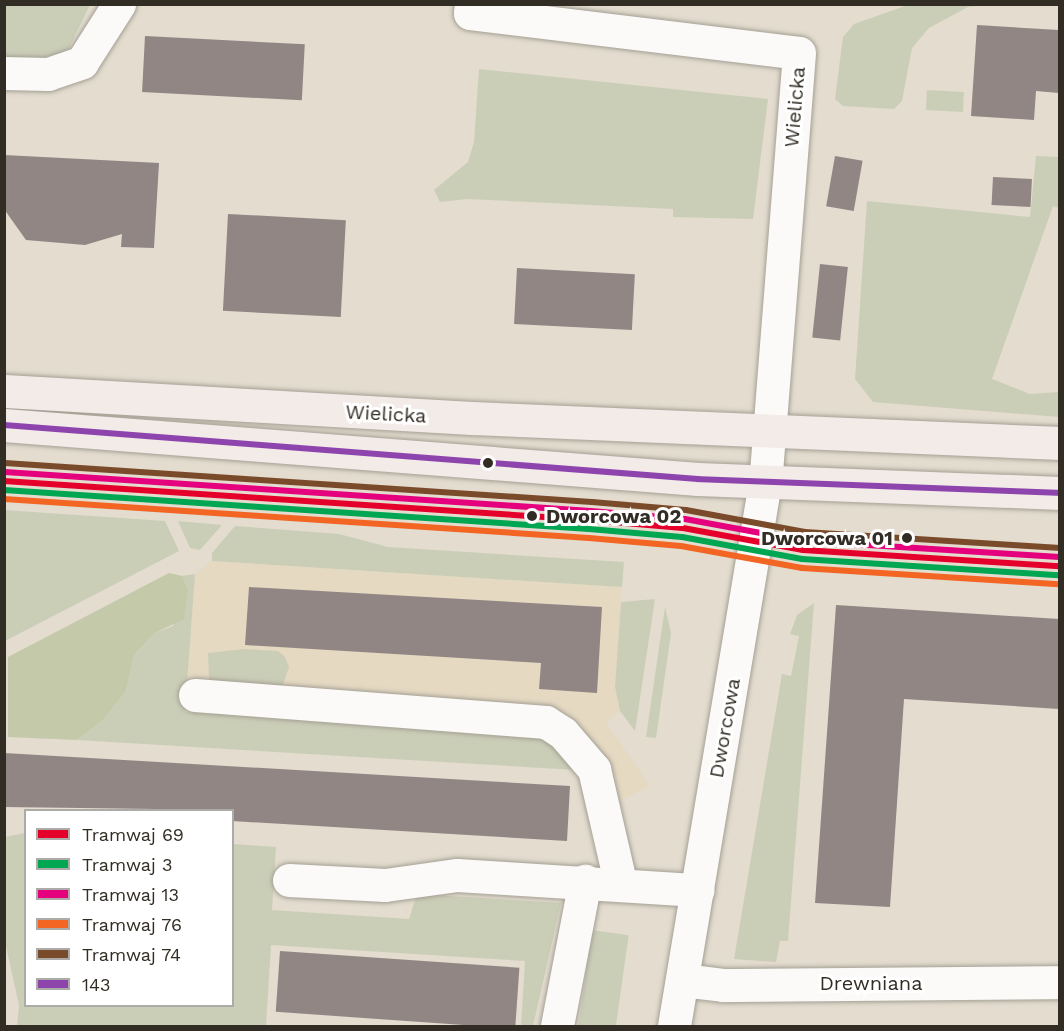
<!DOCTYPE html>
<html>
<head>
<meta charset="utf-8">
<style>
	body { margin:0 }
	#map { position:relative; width:1064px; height:1031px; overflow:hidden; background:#e3dccf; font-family:"Work Sans",sans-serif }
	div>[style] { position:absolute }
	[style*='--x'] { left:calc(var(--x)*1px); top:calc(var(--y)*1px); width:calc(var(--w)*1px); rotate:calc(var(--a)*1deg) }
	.built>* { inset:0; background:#e5d9c2 }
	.green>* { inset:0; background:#cbceb7; transform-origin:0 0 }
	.forest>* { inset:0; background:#c4c9aa }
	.building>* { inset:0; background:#918684; transform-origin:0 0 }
	.roads { filter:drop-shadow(0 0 2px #a5a095) drop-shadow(0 0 2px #a5a095) }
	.minor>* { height:33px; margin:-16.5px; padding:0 16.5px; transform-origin:16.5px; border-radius:16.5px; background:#fbfaf8 }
	.major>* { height:33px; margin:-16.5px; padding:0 16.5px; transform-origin:16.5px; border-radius:16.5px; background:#f2ebe8 }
	.bus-1>* { height:6px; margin:-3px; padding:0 3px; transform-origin:3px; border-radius:3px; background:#8e44ad }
	.tram-1>* { height:6px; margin:-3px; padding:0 3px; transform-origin:3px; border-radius:3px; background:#e4002b }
	.tram-2>* { height:6px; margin:-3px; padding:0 3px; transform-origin:3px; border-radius:3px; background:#00a651 }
	.tram-3>* { height:6px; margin:-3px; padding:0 3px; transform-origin:3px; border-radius:3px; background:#e5007d }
	.tram-4>* { height:6px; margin:-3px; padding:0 3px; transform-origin:3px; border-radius:3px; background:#f26522 }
	.tram-5>* { height:6px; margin:-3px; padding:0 3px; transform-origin:3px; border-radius:3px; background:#7a4b2a }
	.dots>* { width:16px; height:16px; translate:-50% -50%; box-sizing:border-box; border:3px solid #fff; border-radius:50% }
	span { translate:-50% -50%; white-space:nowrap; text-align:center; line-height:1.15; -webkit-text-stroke:6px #fff; paint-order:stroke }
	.street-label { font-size:20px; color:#322d24 }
	.stop-label { font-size:20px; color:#322d24; font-weight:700 }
	.left { translate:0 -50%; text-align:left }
	.right { translate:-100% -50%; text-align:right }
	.frame { position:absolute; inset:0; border:6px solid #322d24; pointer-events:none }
	.legend { position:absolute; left:24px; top:809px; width:210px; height:198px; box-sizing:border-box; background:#fff; border:2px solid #adaba7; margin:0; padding:8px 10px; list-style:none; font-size:18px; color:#322d24 }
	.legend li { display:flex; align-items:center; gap:12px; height:30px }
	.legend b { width:30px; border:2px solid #adaba7 }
</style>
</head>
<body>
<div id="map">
	<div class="built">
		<div style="clip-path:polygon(212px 561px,622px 587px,615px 687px,620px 711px,606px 722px,650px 786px,604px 809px,562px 735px,185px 712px,195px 574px)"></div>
	</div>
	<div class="green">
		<div style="clip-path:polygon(4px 5px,90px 5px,63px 60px,5px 59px)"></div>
		<div style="clip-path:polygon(908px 5px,985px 5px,968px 7px,929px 28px,912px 48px,902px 101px,894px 109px,843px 106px,835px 99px,843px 37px,854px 24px)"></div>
		<div style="clip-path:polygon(479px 69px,768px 99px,753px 219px,673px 217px,673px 209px,467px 199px,440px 202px,434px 190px,468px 162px,474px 142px)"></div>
		<div style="left:927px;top:90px;width:37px;height:20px;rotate:3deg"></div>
		<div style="clip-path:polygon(1036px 156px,1059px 157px,1059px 208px,1053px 206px,992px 379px,1030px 394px,1059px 392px,1059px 417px,873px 402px,855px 379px,867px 201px,1030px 217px)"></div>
		<div style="clip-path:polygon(4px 510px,165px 521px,179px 551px,5px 641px)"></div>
		<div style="clip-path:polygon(178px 521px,222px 525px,200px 550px,190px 548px)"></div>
		<div style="clip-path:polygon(235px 526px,339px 534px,388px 547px,624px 562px,622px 587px,212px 561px,212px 553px)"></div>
		<div style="clip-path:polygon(195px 574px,185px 712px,545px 734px,576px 770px,77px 740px,103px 720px,126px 691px,134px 655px,155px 633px,173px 626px,188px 589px,182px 576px)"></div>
		<div style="clip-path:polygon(655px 599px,635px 731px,620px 711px,615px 687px,621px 602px)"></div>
		<div style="clip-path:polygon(814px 603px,788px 941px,780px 941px,776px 962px,734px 959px,782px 674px,791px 676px,799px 636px,790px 634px,797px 615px)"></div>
		<div style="clip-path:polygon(665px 607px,671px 633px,656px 738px,646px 737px)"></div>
		<div style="clip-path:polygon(244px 649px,278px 651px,285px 657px,289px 667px,282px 687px,216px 685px,209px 678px,208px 653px)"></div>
		<div style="clip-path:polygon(25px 833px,26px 1006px,232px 1006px,233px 844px,276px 847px,272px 910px,409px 919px,417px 894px,561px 903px,533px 1026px,521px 1026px,525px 961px,271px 945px,266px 1026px,17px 1026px,19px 1005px,5px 942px,5px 837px)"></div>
		<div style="left:592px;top:930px;width:37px;height:97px;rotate:8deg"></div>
	</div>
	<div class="forest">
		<div style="clip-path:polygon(169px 573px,182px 576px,188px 589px,184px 619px,155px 633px,134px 655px,126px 691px,103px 720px,77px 740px,8px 737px,8px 657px)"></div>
	</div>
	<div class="building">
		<div style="clip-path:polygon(977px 25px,1059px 30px,1059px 93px,1036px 91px,1034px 120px,971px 116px)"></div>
		<div style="left:145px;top:36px;width:160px;height:56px;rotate:3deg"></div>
		<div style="clip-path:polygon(4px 155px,159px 163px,154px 248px,121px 247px,122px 234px,85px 245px,26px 240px,4px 209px)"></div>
		<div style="left:835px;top:156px;width:28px;height:51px;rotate:10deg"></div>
		<div style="left:993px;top:177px;width:39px;height:28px;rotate:3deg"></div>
		<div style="left:228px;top:214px;width:118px;height:97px;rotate:3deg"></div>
		<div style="left:820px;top:264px;width:28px;height:74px;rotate:6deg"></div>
		<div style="left:517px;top:268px;width:118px;height:56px;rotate:3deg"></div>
		<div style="clip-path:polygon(249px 587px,602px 607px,597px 693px,539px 689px,541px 663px,245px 645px)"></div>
		<div style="clip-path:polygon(836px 605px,1059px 619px,1059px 709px,904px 699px,890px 907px,815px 903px)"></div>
		<div style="clip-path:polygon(4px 753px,570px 786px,567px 841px,232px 821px,232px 810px,4px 807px)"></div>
		<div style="left:280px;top:951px;width:240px;height:61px;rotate:4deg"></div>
	</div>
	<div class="roads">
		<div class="minor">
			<div style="--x:471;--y:4;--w:9;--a:96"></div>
			<div style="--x:470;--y:13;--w:331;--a:6.9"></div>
			<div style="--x:799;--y:53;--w:430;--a:94.5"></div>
			<div style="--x:765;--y:482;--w:552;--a:99.5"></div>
			<div style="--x:4;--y:73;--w:44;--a:1.3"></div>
			<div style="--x:48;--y:74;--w:36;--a:-19"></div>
			<div style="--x:82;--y:62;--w:69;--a:-57.5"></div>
			<div style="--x:195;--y:695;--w:352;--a:4.4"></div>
			<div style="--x:546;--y:722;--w:20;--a:33"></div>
			<div style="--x:563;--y:733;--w:48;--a:49.3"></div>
			<div style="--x:594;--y:769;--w:116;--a:77"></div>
			<div style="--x:289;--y:880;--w:96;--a:3"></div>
			<div style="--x:385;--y:885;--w:73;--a:-7.9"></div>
			<div style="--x:457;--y:875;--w:241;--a:3.6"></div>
			<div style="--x:682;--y:980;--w:41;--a:7"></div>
			<div style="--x:723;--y:985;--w:337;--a:-0.5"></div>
			<div style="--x:557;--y:1026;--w:148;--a:-79.1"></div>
		</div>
		<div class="major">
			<div style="--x:4;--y:391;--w:469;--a:3.3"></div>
			<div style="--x:472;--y:418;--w:589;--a:2.43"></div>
			<div style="--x:4;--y:425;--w:696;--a:4.45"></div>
			<div style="--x:698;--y:479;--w:362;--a:2.2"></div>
		</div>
	</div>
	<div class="bus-1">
		<div style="--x:4;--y:425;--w:696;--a:4.45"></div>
		<div style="--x:698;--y:479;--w:362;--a:2.2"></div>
	</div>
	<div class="tram-1">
		<div style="--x:4;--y:481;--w:587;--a:3.81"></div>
		<div style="--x:590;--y:520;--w:93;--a:4.9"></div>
		<div style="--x:683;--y:528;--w:122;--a:10.4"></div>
		<div style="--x:803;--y:550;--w:257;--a:3.6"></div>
	</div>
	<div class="tram-2">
		<div style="--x:4;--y:490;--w:586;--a:3.81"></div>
		<div style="--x:589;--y:529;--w:93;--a:4.9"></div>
		<div style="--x:682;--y:537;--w:122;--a:10.4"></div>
		<div style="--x:802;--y:559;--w:257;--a:3.6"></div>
	</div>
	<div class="tram-3">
		<div style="--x:5;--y:472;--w:587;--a:3.81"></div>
		<div style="--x:591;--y:511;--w:94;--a:4.9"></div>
		<div style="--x:685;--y:519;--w:121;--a:10.5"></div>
		<div style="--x:804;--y:541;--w:256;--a:3.6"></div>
	</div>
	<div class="tram-4">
		<div style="--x:4;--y:499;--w:586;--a:3.81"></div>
		<div style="--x:589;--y:538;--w:92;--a:5"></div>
		<div style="--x:681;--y:546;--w:123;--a:10.3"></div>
		<div style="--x:802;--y:568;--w:257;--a:3.6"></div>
	</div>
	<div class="tram-5">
		<div style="--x:5;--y:463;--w:588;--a:3.8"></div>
		<div style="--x:592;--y:502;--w:94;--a:4.9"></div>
		<div style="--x:686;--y:510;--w:121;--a:10.5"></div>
		<div style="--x:805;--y:532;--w:256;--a:3.6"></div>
	</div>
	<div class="dots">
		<div style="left:488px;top:463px;background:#322d24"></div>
		<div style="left:532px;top:516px;background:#322d24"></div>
		<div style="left:907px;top:538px;background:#322d24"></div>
	</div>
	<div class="street-label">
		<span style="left:795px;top:107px;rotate:-85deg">Wielicka</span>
		<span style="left:386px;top:414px;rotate:3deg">Wielicka</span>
		<span style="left:725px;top:728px;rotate:-80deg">Dworcowa</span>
		<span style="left:871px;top:983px">Drewniana</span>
	</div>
	<div class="stop-label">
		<span class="left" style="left:546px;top:516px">Dworcowa 02</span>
		<span class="right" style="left:893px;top:538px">Dworcowa 01</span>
	</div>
	<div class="frame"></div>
	<ul class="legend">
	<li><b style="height:8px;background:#e4002b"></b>Tramwaj 69</li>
	<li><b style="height:8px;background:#00a651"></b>Tramwaj 3</li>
	<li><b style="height:8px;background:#e5007d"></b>Tramwaj 13</li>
	<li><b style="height:8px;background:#f26522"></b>Tramwaj 76</li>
	<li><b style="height:8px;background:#7a4b2a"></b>Tramwaj 74</li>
	<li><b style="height:8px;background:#8e44ad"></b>143</li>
	</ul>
</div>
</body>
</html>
